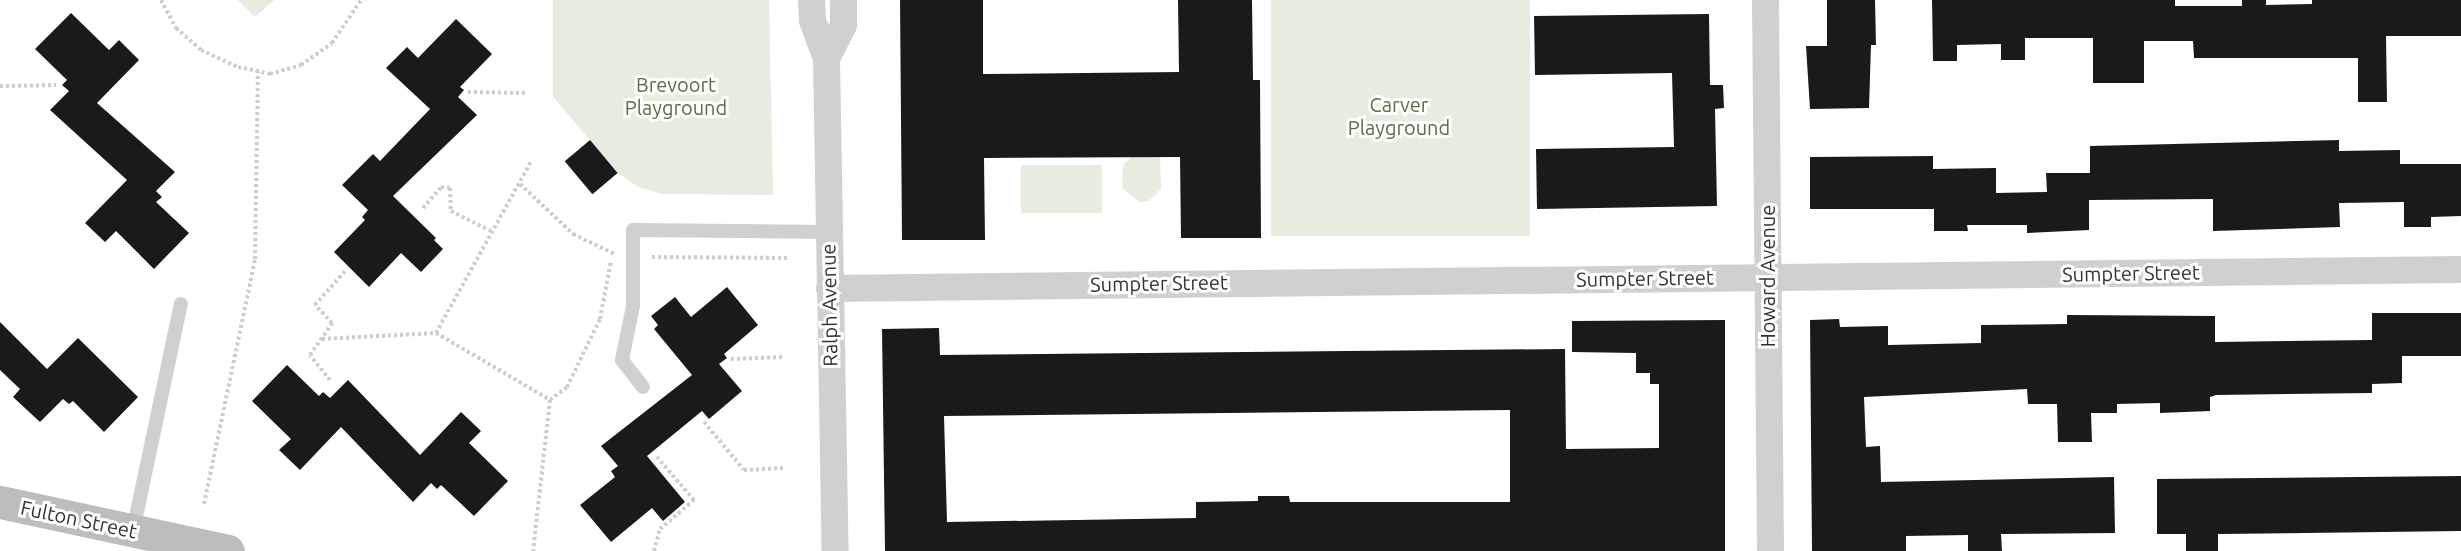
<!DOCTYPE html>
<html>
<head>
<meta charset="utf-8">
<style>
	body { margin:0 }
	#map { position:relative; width:2461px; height:551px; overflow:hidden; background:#fff; font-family:Ubuntu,sans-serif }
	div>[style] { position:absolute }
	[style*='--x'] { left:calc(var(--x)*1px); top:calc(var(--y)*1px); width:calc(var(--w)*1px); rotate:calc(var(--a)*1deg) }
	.green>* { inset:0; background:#e6ecdf; transform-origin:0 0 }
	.building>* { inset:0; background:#1a1a1a; transform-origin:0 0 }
	.path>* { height:4px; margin-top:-2px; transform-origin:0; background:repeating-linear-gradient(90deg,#cdcdcd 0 3px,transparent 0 6px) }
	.service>* { height:14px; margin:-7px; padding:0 7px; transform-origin:7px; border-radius:7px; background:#d0d0d0 }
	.minor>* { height:27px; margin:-13.5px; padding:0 13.5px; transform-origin:13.5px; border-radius:13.5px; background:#d0d0d0 }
	.secondary>* { height:33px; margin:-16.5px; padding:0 16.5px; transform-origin:16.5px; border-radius:16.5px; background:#bdbdbd }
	span { translate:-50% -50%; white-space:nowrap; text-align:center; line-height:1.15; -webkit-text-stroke:6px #fff; paint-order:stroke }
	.park-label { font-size:20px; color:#56703f }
	.street-label { font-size:20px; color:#333 }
</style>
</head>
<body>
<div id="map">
	<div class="green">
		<div style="clip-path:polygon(238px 0,274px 0,255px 17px)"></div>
		<div style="clip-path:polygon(553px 0,769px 0,773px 195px,662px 194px,636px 186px,618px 173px,553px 97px)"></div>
		<div style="left:1271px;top:0;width:259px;height:236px"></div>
		<div style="clip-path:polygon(1131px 157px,1160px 157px,1161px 189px,1149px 201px,1140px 202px,1122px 188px,1123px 165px)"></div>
		<div style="left:1021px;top:165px;width:81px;height:48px"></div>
	</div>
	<div class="building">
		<div style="clip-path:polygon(900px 0,983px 0,983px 74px,1179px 72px,1178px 0,1252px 0,1253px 80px,1260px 80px,1261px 238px,1181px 238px,1180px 157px,984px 158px,985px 240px,902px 240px)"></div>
		<div style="clip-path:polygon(1827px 0,1875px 0,1876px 45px,1871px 45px,1869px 108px,1810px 109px,1806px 46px,1827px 46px)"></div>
		<div style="clip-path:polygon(1932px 0,2175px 0,2175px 6px,2242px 6px,2242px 0,2266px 0,2266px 5px,2312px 4px,2312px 0,2461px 0,2461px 36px,2386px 36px,2387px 102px,2358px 102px,2358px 58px,2194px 58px,2193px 41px,2144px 41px,2144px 83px,2093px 83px,2093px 38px,2025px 38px,2025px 60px,2001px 60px,2001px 44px,1957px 45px,1957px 61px,1933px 61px)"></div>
		<div style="clip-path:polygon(71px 13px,109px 50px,119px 40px,139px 60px,97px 103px,175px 172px,156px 191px,162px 197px,156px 202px,189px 233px,154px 269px,116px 231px,105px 242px,85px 223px,127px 180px,50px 110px,69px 91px,62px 85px,67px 80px,35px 49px)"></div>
		<div style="clip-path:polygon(1709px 14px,1710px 85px,1723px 85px,1724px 108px,1715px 109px,1717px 206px,1537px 209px,1536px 149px,1674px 147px,1672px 73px,1535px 75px,1534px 16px)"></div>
		<div style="clip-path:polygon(456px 19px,492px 54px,460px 87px,464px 90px,458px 97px,477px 115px,393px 196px,436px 238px,434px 240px,443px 249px,421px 272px,401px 253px,369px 287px,334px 252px,365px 220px,362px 217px,368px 210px,342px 185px,373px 154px,380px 161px,430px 109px,386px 68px,407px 47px,418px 58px)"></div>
		<div style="left:590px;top:140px;width:43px;height:33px;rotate:50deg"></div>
		<div style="clip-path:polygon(2339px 140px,2339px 151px,2400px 150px,2400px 164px,2461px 164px,2461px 216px,2431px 217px,2431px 227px,2404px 227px,2404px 202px,2339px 203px,2340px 227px,2213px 231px,2213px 199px,2089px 200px,2089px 230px,2027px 233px,2027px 225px,1967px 225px,1968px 231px,1934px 231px,1934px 209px,1810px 209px,1810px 157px,1933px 156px,1933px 169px,1996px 168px,1996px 193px,2047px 192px,2046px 173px,2090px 173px,2090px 146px)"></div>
		<div style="clip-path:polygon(727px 287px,758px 325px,724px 354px,727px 358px,719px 364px,742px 391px,709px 419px,702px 411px,647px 456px,685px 502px,663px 521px,652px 508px,611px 542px,580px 505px,615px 477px,611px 471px,618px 466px,601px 446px,692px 375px,654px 329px,658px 325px,651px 316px,675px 297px,691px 317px)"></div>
		<div style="clip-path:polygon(2372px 313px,2461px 313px,2461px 356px,2402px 356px,2402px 383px,2372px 384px,2372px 393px,2216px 395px,2210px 397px,2210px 411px,2160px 413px,2160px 403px,2117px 404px,2117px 413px,2091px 413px,2092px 442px,2058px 442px,2057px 404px,2028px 404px,2027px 389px,1864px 397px,1866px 447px,1880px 446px,1881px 482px,2114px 477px,2115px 533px,2001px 534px,2002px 551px,1968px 551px,1968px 535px,1906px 536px,1906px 551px,1812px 551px,1810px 320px,1839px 319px,1840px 327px,1888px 326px,1888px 345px,1981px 343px,1981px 325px,2067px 324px,2067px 315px,2215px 316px,2215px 342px,2372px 340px)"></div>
		<div style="clip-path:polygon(evenodd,1725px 320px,1725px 551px,885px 551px,882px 329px,939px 328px,940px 355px,1565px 349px,1566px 449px,1659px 448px,1659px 384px,1650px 384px,1650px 373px,1636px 373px,1636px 353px,1572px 352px,1572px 321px,1725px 320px,1510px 410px,1510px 502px,1290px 502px,1289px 496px,1258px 496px,1258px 501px,1196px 502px,1196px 518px,947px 522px,944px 416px,1510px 410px)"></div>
		<div style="clip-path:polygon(0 322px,47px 369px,78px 338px,138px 397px,104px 432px,73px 401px,69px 404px,63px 399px,40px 422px,13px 397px,20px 389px,0 370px)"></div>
		<div style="clip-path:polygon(287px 365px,319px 396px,323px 392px,330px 398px,348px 380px,420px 455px,461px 412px,481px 431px,469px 443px,508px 481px,474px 516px,441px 485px,437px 489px,431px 483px,413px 502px,341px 427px,300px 470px,279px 450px,291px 439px,252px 401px)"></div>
		<div style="clip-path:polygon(2461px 476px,2461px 531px,2218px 534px,2218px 551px,2186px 551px,2186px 534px,2157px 534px,2157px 479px)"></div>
	</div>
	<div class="path">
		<div style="--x:161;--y:0;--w:32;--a:62"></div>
		<div style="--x:176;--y:28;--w:33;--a:41"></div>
		<div style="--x:201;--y:50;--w:41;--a:24.7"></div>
		<div style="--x:238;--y:67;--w:33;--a:12"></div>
		<div style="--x:270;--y:74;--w:32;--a:-16"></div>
		<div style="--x:301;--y:65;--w:38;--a:-35"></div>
		<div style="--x:332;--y:43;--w:52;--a:-56"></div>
		<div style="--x:0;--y:86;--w:56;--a:-1"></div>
		<div style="--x:468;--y:92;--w:60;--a:1"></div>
		<div style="--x:520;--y:184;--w:73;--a:43.3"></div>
		<div style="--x:573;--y:234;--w:47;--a:25.5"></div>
		<div style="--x:423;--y:208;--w:28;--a:-49"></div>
		<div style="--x:441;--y:187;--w:9;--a:6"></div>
		<div style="--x:450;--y:188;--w:23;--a:88"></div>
		<div style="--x:451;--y:211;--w:47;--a:26.6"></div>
		<div style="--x:652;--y:257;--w:137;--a:0.4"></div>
		<div style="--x:436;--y:333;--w:198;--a:-61"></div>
		<div style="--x:322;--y:339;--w:114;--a:-3"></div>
		<div style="--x:436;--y:333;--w:132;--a:30.4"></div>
		<div style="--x:550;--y:400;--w:152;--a:96.4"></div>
		<div style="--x:731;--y:359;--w:52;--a:-2.2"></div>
		<div style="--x:330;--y:380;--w:32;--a:-129"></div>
		<div style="--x:310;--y:355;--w:39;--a:-55"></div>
		<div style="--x:332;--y:323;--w:25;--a:-133"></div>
		<div style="--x:315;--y:305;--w:45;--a:-48.6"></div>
		<div style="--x:550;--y:400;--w:21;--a:-37"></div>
		<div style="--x:567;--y:387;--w:76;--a:-64.1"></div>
		<div style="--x:600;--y:319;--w:59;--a:-79.3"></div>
		<div style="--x:704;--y:422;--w:62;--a:50.2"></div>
		<div style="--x:744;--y:470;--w:40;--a:-2.9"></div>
		<div style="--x:204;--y:504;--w:250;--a:-78.2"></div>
		<div style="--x:255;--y:259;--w:187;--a:-89.1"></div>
		<div style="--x:654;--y:551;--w:23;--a:-75"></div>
		<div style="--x:660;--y:529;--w:45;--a:-40.5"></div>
		<div style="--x:694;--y:500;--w:57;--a:-130.7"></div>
	</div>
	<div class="service">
		<div style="--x:643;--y:387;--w:34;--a:-128"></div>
		<div style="--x:622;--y:360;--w:55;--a:-78.5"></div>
		<div style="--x:633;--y:306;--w:76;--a:-90"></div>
		<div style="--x:633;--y:230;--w:195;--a:0.6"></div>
		<div style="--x:133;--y:531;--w:232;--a:-78.1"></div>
	</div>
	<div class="minor">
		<div style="--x:811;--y:0;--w:20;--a:87"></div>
		<div style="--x:812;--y:20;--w:40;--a:69.8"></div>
		<div style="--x:826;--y:58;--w:493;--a:89"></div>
		<div style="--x:1765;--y:0;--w:551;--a:89.48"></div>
		<div style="--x:826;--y:58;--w:38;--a:-63"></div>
		<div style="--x:843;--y:24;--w:24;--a:-90"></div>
		<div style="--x:829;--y:288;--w:1632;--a:-0.67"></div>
	</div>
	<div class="secondary">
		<div style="--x:0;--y:502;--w:233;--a:12.1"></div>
	</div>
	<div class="park-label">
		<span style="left:676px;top:96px">Brevoort<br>Playground</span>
		<span style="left:1399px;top:116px">Carver<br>Playground</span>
	</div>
	<div class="street-label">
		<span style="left:2131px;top:273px;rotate:-1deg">Sumpter Street</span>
		<span style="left:1767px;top:276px;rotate:-90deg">Howard Avenue</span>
		<span style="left:1645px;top:278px;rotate:-1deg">Sumpter Street</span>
		<span style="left:1159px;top:283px;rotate:-1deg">Sumpter Street</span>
		<span style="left:829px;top:305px;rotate:-91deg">Ralph Avenue</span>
		<span style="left:79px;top:519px;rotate:12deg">Fulton Street</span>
	</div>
</div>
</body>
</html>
